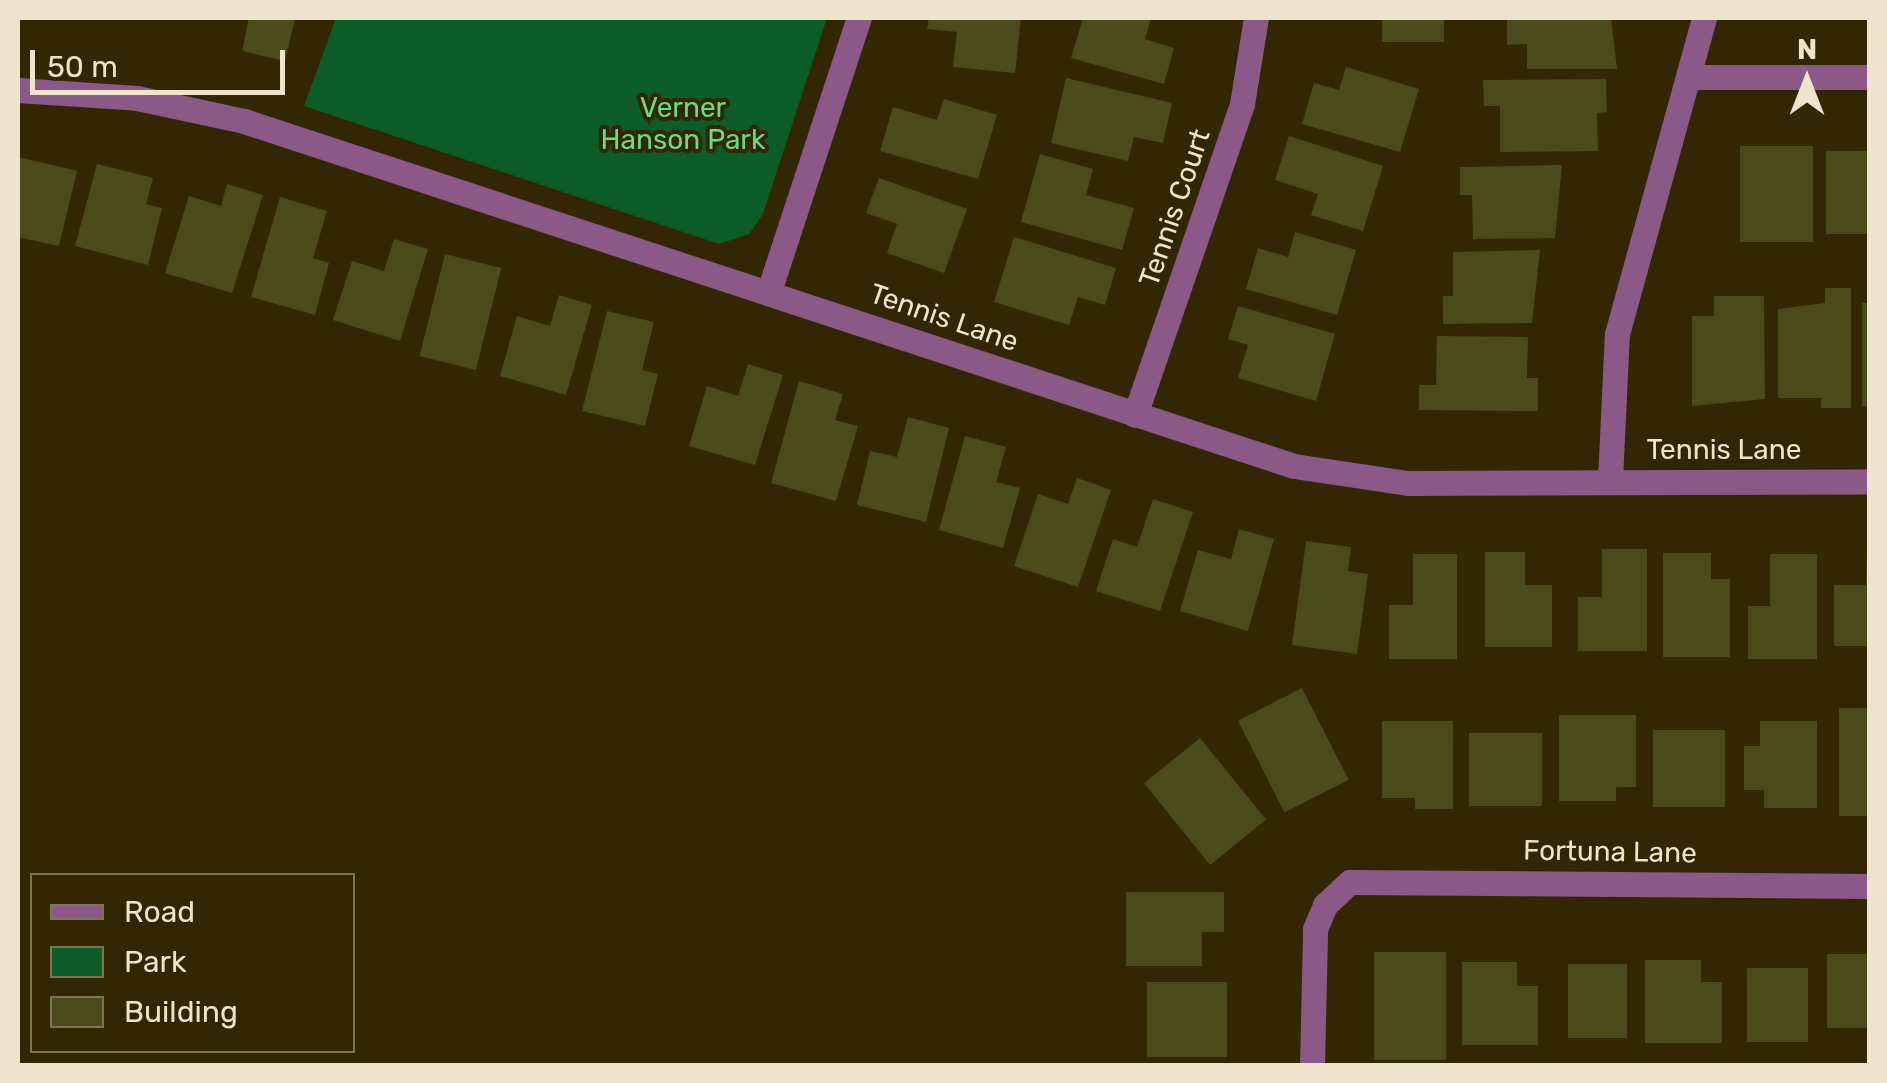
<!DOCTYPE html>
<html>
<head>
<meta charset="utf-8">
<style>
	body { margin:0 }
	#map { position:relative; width:1887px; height:1083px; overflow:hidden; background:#332703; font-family:Rubik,sans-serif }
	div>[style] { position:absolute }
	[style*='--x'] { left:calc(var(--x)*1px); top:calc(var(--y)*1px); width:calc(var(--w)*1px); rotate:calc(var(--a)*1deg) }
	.green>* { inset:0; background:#0b5c26 }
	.building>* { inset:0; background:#4a4a1a; transform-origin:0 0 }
	.minor>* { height:25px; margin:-12.5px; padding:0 12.5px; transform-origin:12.5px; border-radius:12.5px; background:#8a5987 }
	span { translate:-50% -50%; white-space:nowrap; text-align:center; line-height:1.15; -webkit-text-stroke:8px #332703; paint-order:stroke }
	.park-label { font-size:28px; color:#64de80 }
	.street-label { font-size:28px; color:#eee4cc }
	.frame { position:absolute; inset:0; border:20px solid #eee4cc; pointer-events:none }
	.legend { position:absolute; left:30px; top:873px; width:325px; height:180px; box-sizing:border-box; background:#332703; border:2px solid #7e7353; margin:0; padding:12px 18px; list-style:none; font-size:30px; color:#eee4cc }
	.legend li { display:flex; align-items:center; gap:20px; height:50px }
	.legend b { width:50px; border:2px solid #7e7353 }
	.north { position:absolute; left:1757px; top:30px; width:100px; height:100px; -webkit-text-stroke:8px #332703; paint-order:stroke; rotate:0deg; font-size:28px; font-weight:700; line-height:40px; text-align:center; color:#eee4cc }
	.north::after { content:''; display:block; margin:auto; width:35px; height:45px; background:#eee4cc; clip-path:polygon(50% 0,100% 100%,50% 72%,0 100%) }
	.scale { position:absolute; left:30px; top:50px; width:255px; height:45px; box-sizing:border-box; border:5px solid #eee4cc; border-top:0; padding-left:12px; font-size:30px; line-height:35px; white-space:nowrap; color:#eee4cc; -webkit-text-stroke:8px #332703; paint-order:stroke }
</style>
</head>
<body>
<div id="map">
	<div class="green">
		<div style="clip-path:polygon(336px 18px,827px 18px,763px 214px,749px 234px,719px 244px,304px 106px)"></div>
	</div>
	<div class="building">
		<div style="clip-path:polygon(249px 18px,295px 18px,285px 61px,242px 51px)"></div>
		<div style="clip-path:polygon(929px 18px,1021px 18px,1015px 73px,953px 67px,957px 32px,927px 29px)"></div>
		<div style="clip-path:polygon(1083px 18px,1151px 18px,1145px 39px,1174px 48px,1164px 84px,1071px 58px)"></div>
		<div style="left:1382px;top:18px;width:62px;height:24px"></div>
		<div style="clip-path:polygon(1507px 18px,1611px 18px,1617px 69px,1527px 69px,1527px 44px,1507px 45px)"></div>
		<div style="clip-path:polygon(1346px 67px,1419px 89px,1400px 152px,1302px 124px,1314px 83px,1339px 90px)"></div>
		<div style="clip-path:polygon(1066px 78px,1172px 103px,1163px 143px,1134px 137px,1128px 161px,1051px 143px)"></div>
		<div style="clip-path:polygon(1606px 79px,1607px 112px,1597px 113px,1598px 151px,1500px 152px,1500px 106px,1484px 106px,1483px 80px)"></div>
		<div style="clip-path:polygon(944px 99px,997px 115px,978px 179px,880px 151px,893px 107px,937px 120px)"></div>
		<div style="clip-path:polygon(1289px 136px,1383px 166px,1363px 231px,1311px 215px,1318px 194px,1275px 180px)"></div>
		<div style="left:1740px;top:146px;width:73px;height:96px"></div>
		<div style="left:1826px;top:151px;width:44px;height:83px"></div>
		<div style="clip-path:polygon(1040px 154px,1093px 169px,1086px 195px,1134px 208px,1122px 250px,1021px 222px)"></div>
		<div style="clip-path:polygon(18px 157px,77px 171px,59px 246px,18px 237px)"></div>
		<div style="clip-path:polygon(97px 164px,153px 178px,146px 204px,162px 208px,148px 265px,75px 246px)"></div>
		<div style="clip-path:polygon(1562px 165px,1555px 238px,1473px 239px,1472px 195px,1460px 195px,1460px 167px)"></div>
		<div style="clip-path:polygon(879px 178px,967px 209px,944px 273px,887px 253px,897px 224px,866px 213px)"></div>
		<div style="clip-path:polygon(227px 184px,263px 195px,232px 293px,165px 273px,189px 196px,221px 206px)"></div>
		<div style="clip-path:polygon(280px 197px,327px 211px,313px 258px,329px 263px,315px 315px,251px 297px)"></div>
		<div style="clip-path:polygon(1295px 232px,1356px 250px,1337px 315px,1246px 289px,1258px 248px,1288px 257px)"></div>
		<div style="clip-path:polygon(1014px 237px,1116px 268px,1105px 305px,1078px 297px,1069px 325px,994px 302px)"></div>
		<div style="clip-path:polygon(394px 239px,428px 249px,400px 341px,333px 320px,352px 261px,384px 271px)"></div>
		<div style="clip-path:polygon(1540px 250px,1532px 323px,1443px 324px,1443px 296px,1453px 296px,1453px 252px)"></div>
		<div style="left:445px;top:254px;width:58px;height:105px;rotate:14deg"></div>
		<div style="clip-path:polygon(1825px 288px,1851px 288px,1851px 408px,1821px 408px,1821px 398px,1778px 398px,1778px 309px,1825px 303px)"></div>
		<div style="clip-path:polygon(559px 295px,592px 305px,566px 395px,500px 376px,517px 316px,550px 326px)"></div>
		<div style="clip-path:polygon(1714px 296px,1764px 296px,1765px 399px,1692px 406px,1692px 316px,1714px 316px)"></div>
		<div style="left:1862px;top:303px;width:8px;height:103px"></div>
		<div style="clip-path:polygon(1238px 306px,1335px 334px,1316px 401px,1238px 378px,1248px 345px,1228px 339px)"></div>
		<div style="clip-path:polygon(607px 311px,654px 322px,642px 370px,658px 374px,645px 426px,582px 411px)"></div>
		<div style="clip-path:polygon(1437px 336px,1528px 337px,1527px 378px,1538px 378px,1538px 411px,1419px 410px,1419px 385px,1436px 385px)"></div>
		<div style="clip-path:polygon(748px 364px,783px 375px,755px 465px,689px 446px,707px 386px,738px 396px)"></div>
		<div style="clip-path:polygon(799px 381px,843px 394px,835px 420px,858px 426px,836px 501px,771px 483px)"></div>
		<div style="clip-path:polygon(908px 417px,949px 428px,926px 522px,857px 505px,870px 451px,897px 457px)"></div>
		<div style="clip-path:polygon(965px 436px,1006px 447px,996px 482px,1020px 488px,1003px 548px,939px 530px)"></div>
		<div style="clip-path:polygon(1077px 478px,1111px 490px,1078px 587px,1014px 566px,1038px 494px,1068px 504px)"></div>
		<div style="clip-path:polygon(1153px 499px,1193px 512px,1160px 611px,1096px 591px,1113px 539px,1137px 547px)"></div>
		<div style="clip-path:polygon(1239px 529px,1274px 539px,1248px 631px,1180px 611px,1198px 550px,1231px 559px)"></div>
		<div style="clip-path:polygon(1306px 541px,1351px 547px,1348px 571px,1368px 574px,1357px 654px,1292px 645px)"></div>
		<div style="clip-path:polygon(1602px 549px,1647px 549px,1647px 651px,1578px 651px,1578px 597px,1602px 597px)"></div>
		<div style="clip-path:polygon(1866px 550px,1870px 646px,1834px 646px,1834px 585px,1866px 585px)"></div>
		<div style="clip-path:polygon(1485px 552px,1525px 552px,1525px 585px,1552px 585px,1552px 647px,1485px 647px)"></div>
		<div style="clip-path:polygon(1663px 553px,1711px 553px,1711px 579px,1730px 579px,1730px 657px,1663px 657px)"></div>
		<div style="clip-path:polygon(1413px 554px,1457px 554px,1457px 659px,1389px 659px,1389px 605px,1413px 605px)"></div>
		<div style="clip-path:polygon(1770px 554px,1817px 554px,1817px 659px,1748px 659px,1748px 606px,1770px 606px)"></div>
		<div style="left:1302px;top:688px;width:103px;height:72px;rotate:63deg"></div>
		<div style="left:1839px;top:708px;width:31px;height:108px"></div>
		<div style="clip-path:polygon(1559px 715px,1636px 715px,1636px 787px,1616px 787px,1616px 801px,1559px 801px)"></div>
		<div style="clip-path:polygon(1382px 721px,1453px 721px,1453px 809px,1415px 809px,1415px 798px,1382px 798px)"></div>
		<div style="clip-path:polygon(1760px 721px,1817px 721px,1817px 808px,1764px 808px,1764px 790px,1744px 790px,1744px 746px,1760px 746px)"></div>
		<div style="left:1653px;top:730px;width:72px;height:77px"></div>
		<div style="left:1469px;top:733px;width:73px;height:73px"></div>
		<div style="left:1200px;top:738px;width:105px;height:72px;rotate:51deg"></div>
		<div style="clip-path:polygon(1126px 892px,1224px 892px,1224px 932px,1202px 932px,1202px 966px,1126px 966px)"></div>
		<div style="left:1374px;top:952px;width:72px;height:108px"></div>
		<div style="left:1827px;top:954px;width:43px;height:74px"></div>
		<div style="clip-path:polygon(1645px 960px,1701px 960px,1701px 982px,1722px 982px,1722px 1043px,1645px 1043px)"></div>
		<div style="clip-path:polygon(1462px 962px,1517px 962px,1517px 986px,1538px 986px,1538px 1045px,1462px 1045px)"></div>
		<div style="left:1568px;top:964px;width:59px;height:74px"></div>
		<div style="left:1747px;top:968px;width:61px;height:74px"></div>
		<div style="left:1147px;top:982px;width:80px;height:75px"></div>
	</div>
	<div class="minor">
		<div style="--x:1692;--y:77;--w:178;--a:0"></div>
		<div style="--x:18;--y:90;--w:119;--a:3.8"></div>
		<div style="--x:137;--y:98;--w:109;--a:12.1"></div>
		<div style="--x:244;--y:121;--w:1105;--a:18.19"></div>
		<div style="--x:1294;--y:466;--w:115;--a:8.5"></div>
		<div style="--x:1408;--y:483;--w:462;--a:-0.2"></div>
		<div style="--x:769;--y:291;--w:287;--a:-71.8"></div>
		<div style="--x:1135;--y:415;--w:329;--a:-71"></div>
		<div style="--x:1242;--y:104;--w:87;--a:-80.8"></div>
		<div style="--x:1610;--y:480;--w:146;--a:-87.3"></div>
		<div style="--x:1617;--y:334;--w:328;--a:-74.6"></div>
		<div style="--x:1312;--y:1066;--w:137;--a:-88.7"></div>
		<div style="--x:1315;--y:929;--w:26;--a:-67"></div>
		<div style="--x:1325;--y:905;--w:34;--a:-43"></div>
		<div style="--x:1350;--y:882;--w:520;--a:0.44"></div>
	</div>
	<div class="park-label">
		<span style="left:683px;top:124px">Verner<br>Hanson Park</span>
	</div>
	<div class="street-label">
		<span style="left:1175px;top:208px;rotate:-71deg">Tennis Court</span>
		<span style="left:944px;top:318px;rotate:19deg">Tennis Lane</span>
		<span style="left:1724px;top:450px">Tennis Lane</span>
		<span style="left:1610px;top:852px;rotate:1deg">Fortuna Lane</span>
	</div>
	<div class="frame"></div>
	<ul class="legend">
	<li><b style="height:12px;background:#8a5987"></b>Road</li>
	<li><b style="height:28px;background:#0b5c26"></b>Park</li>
	<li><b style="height:28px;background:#4a4a1a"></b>Building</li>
	</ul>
	<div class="north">N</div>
	<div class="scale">50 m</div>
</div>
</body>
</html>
